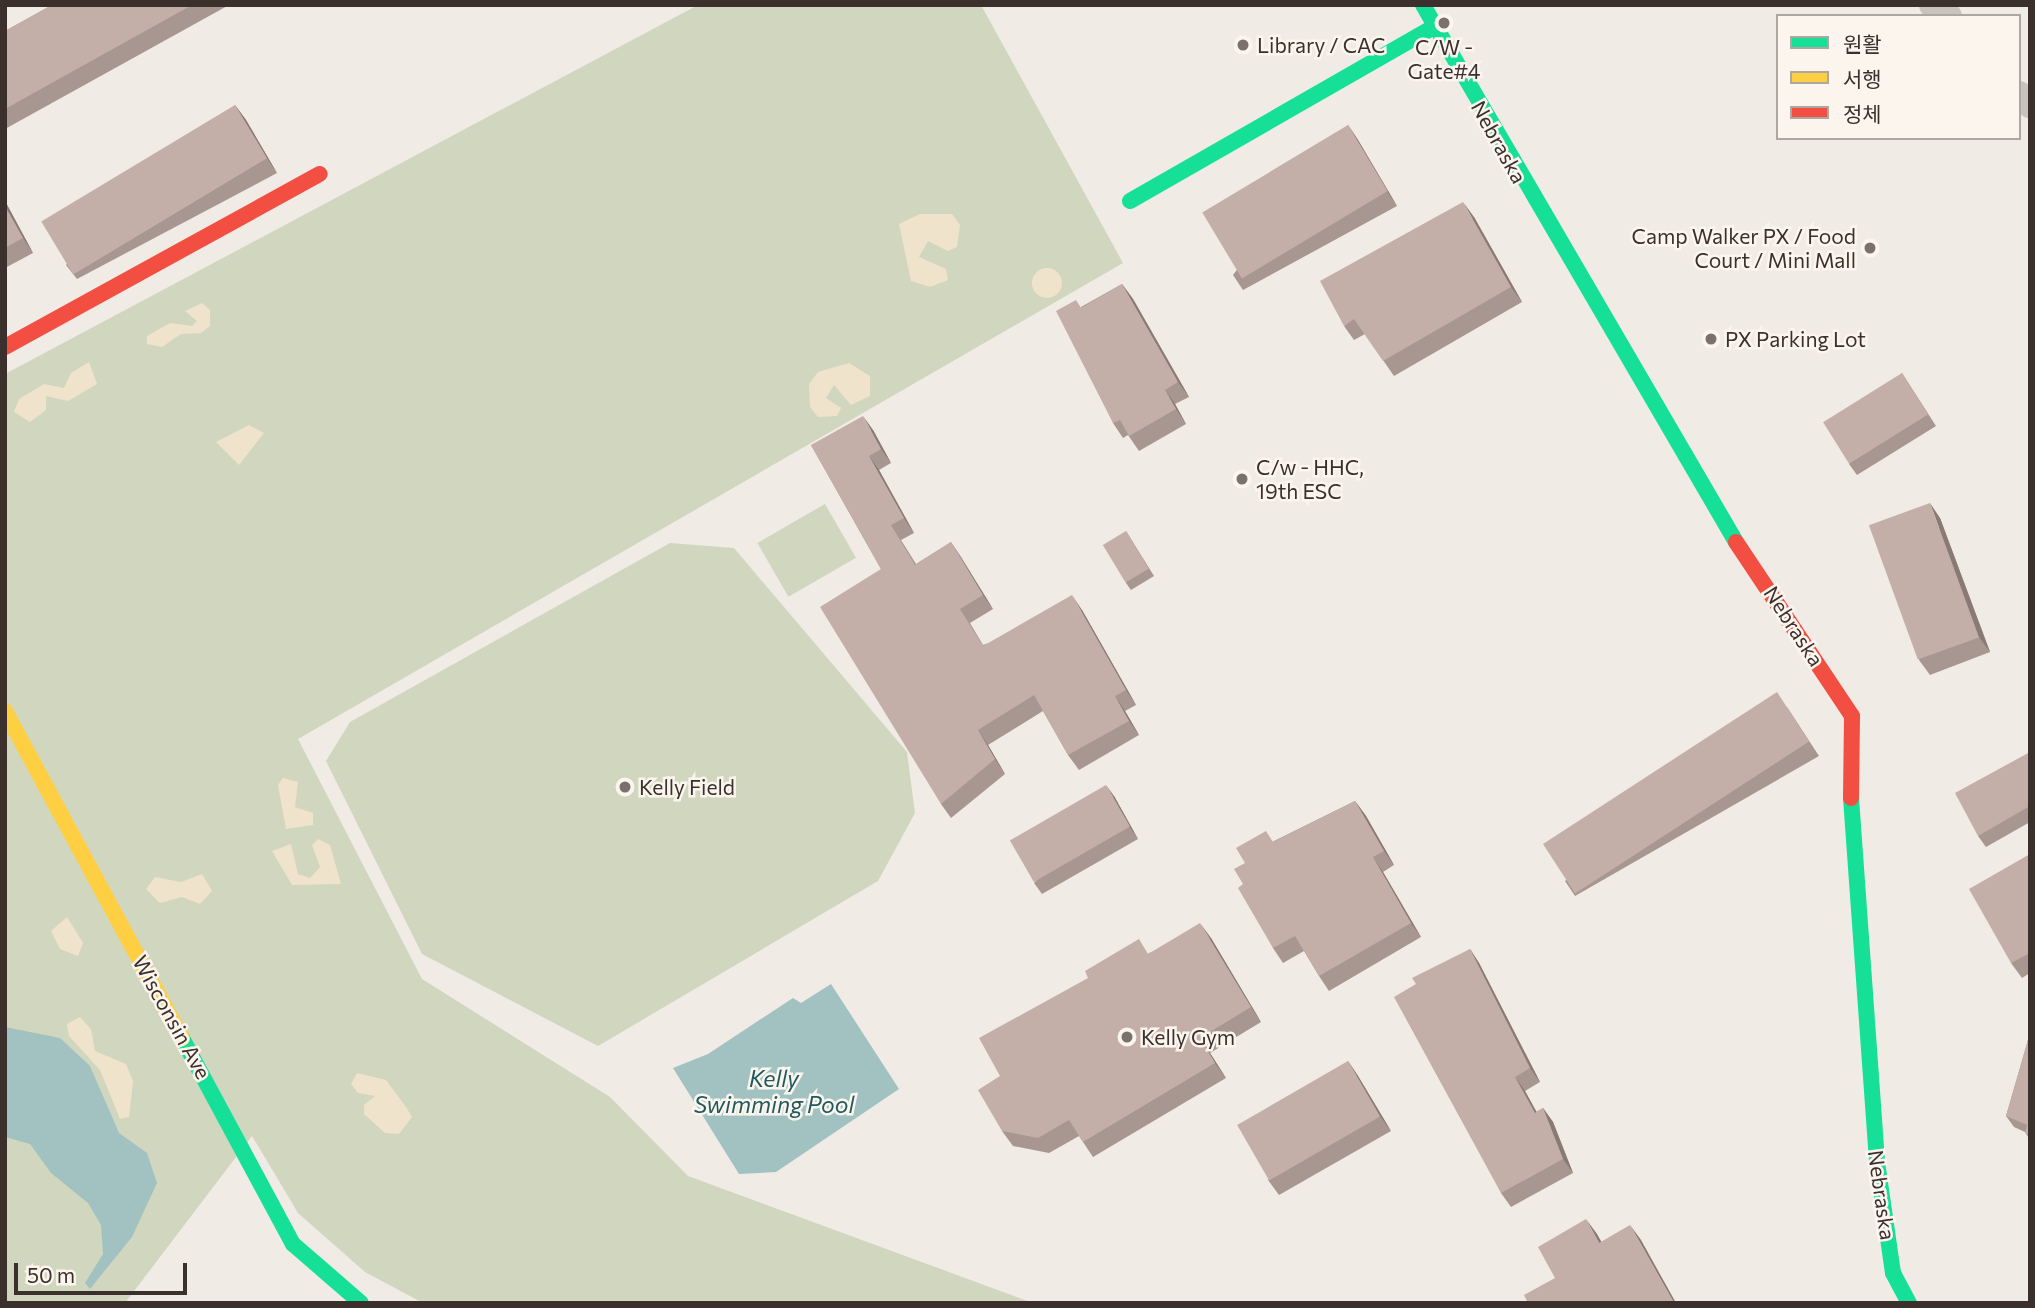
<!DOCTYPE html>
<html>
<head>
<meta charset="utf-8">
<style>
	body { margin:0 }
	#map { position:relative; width:2035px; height:1308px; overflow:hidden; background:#f0ebe5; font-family:Commissioner,"Noto Sans KR",sans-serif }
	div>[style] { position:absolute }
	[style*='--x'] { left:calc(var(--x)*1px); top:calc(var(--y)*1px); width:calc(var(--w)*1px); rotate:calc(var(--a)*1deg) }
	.green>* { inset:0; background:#d1d6bf; transform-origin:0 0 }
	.sand>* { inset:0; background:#efe3cc }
	.round { border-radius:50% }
	.water>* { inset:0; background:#a1c2c1 }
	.street>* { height:26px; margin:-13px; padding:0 13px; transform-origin:13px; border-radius:13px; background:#c9c3be }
	.fast>* { height:16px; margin:-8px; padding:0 8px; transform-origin:8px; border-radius:8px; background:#16e098 }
	.slow>* { height:16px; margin:-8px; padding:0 8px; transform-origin:8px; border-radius:8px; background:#ffcf43 }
	.jam>* { height:16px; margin:-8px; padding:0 8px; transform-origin:8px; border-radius:8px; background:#f24e42 }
	.wall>* { inset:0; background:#a89690 }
	.shaded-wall>* { inset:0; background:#887a75 }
	.building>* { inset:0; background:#c3afa7; transform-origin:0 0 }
	.dots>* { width:19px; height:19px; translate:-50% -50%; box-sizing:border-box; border:4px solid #fbf5ee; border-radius:50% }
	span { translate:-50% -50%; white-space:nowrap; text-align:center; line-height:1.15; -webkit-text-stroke:5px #fbf5ee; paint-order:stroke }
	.poi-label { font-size:21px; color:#3b302b }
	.left { translate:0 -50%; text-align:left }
	.right { translate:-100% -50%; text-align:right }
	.street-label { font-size:21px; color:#3b302b }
	.water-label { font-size:23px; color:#1f5a5e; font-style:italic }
	.frame { position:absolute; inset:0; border:7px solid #3b302b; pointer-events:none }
	.legend { position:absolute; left:1776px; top:14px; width:245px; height:126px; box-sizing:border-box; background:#fbf5ee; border:2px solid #aea6a0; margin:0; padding:9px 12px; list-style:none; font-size:21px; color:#3b302b }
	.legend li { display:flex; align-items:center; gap:14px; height:35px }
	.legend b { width:35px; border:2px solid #aea6a0 }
	.scale { position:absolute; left:14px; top:1263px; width:173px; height:32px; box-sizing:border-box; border:4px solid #3b302b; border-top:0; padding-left:9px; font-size:21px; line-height:24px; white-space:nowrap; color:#3b302b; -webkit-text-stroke:5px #fbf5ee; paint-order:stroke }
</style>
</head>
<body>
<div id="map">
	<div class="green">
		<div style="clip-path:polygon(698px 5px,981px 5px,1123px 263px,298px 739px,422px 979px,610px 1097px,688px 1176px,1033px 1303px,423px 1303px,365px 1272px,298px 1213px,252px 1136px,125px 1303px,5px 1303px,5px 374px)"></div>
		<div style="left:825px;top:504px;width:62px;height:78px;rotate:60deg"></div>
		<div style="clip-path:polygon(670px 543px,734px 548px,907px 752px,915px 813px,878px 881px,598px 1046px,422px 954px,326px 761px,350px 722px)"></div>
	</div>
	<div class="sand">
		<div style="clip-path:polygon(952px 214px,960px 225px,957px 247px,948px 251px,928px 241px,919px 257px,946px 269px,948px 280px,930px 287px,911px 281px,899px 224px,920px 214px)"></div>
		<div class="round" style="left:1032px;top:268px;width:30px;height:30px"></div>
		<div style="clip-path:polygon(202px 303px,210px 310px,210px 326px,201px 333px,181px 334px,162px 347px,147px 344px,147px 336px,170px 323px,192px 326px,197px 321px,185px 311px)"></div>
		<div style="clip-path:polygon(89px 362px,97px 384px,68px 401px,46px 396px,46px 410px,30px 422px,14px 412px,19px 399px,44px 384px,64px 388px,71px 373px)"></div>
		<div style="clip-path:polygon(849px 363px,870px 376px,870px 396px,851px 405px,834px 385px,826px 398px,841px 408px,837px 416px,818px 417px,810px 407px,809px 384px,818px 372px)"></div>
		<div style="clip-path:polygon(249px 425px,264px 433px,239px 465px,216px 442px)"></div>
		<div style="clip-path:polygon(283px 778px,298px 782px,295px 807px,313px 813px,313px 825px,286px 829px,278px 785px)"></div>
		<div style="clip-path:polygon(318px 839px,330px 845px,341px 884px,292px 885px,272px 851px,291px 844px,298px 874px,310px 878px,320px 867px,312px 845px)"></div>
		<div style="clip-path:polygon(202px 874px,212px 891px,200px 904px,182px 897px,160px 903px,146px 889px,155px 877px,181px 882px)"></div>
		<div style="clip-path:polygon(67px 917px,83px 943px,78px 956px,60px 949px,51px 931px)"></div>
		<div style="clip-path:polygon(80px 1017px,91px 1029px,95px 1051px,126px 1064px,133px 1081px,129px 1117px,120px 1119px,100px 1070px,69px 1036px,67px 1024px)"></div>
		<div style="clip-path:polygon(357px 1073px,386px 1080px,406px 1107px,412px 1117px,399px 1134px,385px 1133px,364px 1114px,364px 1105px,375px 1096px,358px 1093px,351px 1084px)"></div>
	</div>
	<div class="water">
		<div style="clip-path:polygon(831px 984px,899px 1089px,776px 1172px,739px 1174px,673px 1068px,708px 1054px,793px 998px,801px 1003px)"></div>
		<div style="clip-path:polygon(5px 1027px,60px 1038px,90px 1066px,119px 1133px,147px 1153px,157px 1183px,132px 1237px,90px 1289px,85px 1283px,103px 1254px,101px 1225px,88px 1203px,51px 1173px,30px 1144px,5px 1137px)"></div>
	</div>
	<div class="street">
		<div style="--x:1932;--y:5;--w:20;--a:33"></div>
		<div style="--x:2019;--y:94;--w:16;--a:45"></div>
	</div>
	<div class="fast">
		<div style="--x:1423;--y:5;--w:622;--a:59.76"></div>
		<div style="--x:1130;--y:201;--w:352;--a:-29.8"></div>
		<div style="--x:1851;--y:798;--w:365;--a:85.9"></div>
		<div style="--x:1877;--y:1162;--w:112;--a:81.8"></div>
		<div style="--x:1893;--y:1273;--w:34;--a:62"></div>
		<div style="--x:182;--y:1038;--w:234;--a:61.7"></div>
		<div style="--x:293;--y:1244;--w:90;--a:40.9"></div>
	</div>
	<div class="slow">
		<div style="--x:5;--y:711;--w:372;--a:61.6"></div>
	</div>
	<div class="jam">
		<div style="--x:5;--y:347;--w:359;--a:-28.8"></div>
		<div style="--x:1736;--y:542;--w:209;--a:56.3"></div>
		<div style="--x:1852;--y:716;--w:82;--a:90.7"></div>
	</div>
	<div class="wall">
		<div style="clip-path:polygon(52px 5px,229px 5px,5px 129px,5px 31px)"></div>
		<div style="clip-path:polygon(235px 105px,246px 120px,277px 173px,77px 279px,66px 265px)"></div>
		<div style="clip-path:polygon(1348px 125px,1358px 140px,1397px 206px,1243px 290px,1233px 275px)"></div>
		<div style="clip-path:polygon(5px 201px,33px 253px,5px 268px)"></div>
		<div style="clip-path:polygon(1474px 217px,1522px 302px,1394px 376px,1365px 334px,1354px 340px,1344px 326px)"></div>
		<div style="clip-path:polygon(1122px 284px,1133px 299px,1189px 397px,1175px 404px,1186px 424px,1139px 451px,1128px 435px,1123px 438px,1113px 423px,1081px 307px)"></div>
		<div style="clip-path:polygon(1902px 373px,1936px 426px,1857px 475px,1849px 464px)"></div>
		<div style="clip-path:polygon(873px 430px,891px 463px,879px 470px,914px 533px,901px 540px,916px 564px,951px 542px,993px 609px,970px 623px,983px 645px,1082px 610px,1136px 705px,1125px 711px,1139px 735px,1079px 770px,1068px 755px,1043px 711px,988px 745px,1005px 774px,951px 818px,941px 804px,881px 569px,811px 445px)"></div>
		<div style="clip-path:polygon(1940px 518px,1990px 652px,1930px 675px,1919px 660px)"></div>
		<div style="clip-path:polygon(1126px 531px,1154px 576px,1131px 590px,1126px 583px)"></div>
		<div style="clip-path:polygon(1787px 707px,1819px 756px,1575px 896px,1565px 881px)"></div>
		<div style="clip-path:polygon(2030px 752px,2030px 822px,1986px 847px,1978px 836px)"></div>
		<div style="clip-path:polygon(1114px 796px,1138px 839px,1042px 894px,1034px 883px)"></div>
		<div style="clip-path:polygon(1355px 801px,1366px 816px,1394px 865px,1383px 872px,1421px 937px,1329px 991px,1319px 976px,1304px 951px,1283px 963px,1273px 948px,1243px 884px,1245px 863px,1274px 841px)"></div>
		<div style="clip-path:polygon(2030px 854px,2030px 973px,2022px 978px,2011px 963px)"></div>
		<div style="clip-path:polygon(1211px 938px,1261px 1022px,1210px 1053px,1226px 1078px,1093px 1157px,1079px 1136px,1049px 1153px,1013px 1146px,1002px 1131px,1000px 1076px,1149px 953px)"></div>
		<div style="clip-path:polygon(1470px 949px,1479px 963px,1540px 1082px,1525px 1091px,1536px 1112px,1543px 1108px,1553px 1122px,1573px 1173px,1511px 1207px,1501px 1193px,1416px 984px)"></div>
		<div style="clip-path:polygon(2030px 1033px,2030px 1140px,2025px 1132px,2014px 1127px,2006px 1116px)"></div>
		<div style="clip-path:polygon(1348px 1061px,1358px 1076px,1391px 1131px,1279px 1195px,1268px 1180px)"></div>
	</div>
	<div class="shaded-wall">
		<div style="clip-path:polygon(235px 105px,246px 120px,277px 173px,267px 158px)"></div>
		<div style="clip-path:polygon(1348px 125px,1358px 140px,1397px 206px,1387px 191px)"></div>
		<div style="clip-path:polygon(5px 201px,33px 253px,23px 238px,5px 206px)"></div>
		<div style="clip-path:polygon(1463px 202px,1474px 217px,1522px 302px,1511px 287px)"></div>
		<div style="clip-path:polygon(1122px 284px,1133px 299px,1189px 397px,1178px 382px)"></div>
		<div style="clip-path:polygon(1165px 390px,1175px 404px,1186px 424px,1176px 409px)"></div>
		<div style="clip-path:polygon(863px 416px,873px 430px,891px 463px,881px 449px)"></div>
		<div style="clip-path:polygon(869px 456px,879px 470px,914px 533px,904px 518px)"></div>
		<div style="clip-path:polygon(1930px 503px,1940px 518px,1990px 652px,1979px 637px)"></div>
		<div style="clip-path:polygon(951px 542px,961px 557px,993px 609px,983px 595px)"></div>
		<div style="clip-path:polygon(1072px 595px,1082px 610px,1136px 705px,1126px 690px)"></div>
		<div style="clip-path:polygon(1115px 696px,1125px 711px,1139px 735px,1129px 721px)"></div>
		<div style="clip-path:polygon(978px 730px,988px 745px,1005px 774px,995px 759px)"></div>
		<div style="clip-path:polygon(1106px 785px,1114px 796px,1138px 839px,1130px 827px)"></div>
		<div style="clip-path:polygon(1355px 801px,1366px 816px,1394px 865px,1384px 851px)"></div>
		<div style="clip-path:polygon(1373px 857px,1383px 872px,1421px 937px,1411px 923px)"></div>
		<div style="clip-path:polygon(1200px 923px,1211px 938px,1261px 1022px,1251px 1007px)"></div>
		<div style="clip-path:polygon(1470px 949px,1479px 963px,1540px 1082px,1530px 1068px)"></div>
		<div style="clip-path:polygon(1200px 1038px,1210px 1053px,1226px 1078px,1215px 1063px)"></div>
		<div style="clip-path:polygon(1348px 1061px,1358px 1076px,1391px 1131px,1380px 1116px)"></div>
		<div style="clip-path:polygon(1515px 1077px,1525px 1091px,1545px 1127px,1535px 1113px)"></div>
		<div style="clip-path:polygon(1543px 1108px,1553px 1122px,1573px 1173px,1563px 1159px)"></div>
		<div style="clip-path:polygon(1586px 1219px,1597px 1234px,1610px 1257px,1599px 1243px)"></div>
		<div style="clip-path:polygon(1630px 1225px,1641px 1240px,1676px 1303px,1674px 1303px)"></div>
	</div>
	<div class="building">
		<div style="clip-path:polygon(52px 5px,192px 5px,5px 109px,5px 31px)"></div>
		<div style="left:235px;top:105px;width:62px;height:226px;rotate:59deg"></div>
		<div style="left:1348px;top:125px;width:77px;height:170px;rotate:59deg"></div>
		<div style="clip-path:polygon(1463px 202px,1511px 287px,1383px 361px,1354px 319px,1344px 326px,1320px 281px)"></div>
		<div style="clip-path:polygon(5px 206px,23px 238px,5px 248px)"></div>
		<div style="clip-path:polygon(1122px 284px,1178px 382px,1165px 390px,1176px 409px,1129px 436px,1120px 420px,1113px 423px,1056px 311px,1076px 300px,1081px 308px)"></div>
		<div style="left:1902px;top:373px;width:49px;height:93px;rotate:58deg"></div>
		<div style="clip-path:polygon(863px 416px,881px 449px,869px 456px,904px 518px,891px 525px,915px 565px,951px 542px,983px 595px,960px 609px,983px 646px,1072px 595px,1126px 690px,1115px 696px,1129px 721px,1068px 755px,1034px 695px,978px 730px,995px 759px,941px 804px,820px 607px,881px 569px,811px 445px)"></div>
		<div style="left:1930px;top:503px;width:143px;height:65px;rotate:70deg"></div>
		<div style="left:1126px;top:531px;width:44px;height:27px;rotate:59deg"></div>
		<div style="left:1777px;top:692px;width:59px;height:279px;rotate:57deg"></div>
		<div style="clip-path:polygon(2030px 752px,2030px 806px,1978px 836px,1955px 793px)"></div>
		<div style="left:1106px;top:785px;width:48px;height:111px;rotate:60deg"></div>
		<div style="clip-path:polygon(1355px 801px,1384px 851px,1373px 857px,1411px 923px,1319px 976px,1295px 936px,1273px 948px,1238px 888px,1243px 884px,1234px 869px,1245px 863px,1236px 848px,1266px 831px,1273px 842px)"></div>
		<div style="clip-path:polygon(2030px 854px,2030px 953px,2011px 963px,1969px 889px)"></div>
		<div style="clip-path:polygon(1200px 923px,1251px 1007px,1200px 1038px,1215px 1063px,1083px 1142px,1069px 1120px,1038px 1138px,1002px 1131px,978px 1090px,1000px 1076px,979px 1038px,1088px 978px,1085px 971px,1139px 939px,1148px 954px)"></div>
		<div style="clip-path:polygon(1470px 949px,1530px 1068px,1515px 1077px,1535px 1113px,1543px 1108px,1563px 1159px,1501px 1193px,1394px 997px,1416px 984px,1412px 978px)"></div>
		<div style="clip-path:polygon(2030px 1033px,2030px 1135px,2025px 1133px,2027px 1125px,2006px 1116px)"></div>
		<div style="left:1348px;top:1061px;width:64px;height:128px;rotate:60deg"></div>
		<div style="clip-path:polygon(1586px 1219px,1599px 1243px,1630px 1225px,1674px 1303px,1528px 1303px,1524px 1295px,1555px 1278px,1538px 1247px)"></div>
	</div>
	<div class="dots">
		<div style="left:1444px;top:23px;background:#7a716c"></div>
		<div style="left:1243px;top:45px;background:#7a716c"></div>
		<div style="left:1870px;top:248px;background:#7a716c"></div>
		<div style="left:1711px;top:339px;background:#7a716c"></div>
		<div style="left:1242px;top:479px;background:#7a716c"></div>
		<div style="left:625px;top:787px;background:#7a716c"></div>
		<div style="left:1127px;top:1037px;background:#7a716c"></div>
	</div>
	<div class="poi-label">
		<span class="left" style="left:1257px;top:45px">Library / CAC</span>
		<span style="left:1444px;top:59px">C/W -<br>Gate#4</span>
		<span class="right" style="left:1856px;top:248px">Camp Walker PX / Food<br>Court / Mini Mall</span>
		<span class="left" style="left:1725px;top:339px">PX Parking Lot</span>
		<span class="left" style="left:1256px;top:479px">C/w - HHC,<br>19th ESC</span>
		<span class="left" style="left:639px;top:787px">Kelly Field</span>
		<span class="left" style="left:1141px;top:1037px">Kelly Gym</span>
	</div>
	<div class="street-label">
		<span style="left:1499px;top:142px;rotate:61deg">Nebraska</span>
		<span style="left:1794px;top:626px;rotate:57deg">Nebraska</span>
		<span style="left:172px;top:1017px;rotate:61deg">Wisconsin Ave</span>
		<span style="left:1882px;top:1195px;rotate:82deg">Nebraska</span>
	</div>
	<div class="water-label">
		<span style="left:774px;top:1091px">Kelly<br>Swimming Pool</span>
	</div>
	<div class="frame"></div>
	<ul class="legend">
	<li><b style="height:9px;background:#16e098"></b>원활</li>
	<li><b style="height:9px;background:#ffcf43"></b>서행</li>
	<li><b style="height:9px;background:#f24e42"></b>정체</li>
	</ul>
	<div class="scale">50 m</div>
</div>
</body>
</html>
